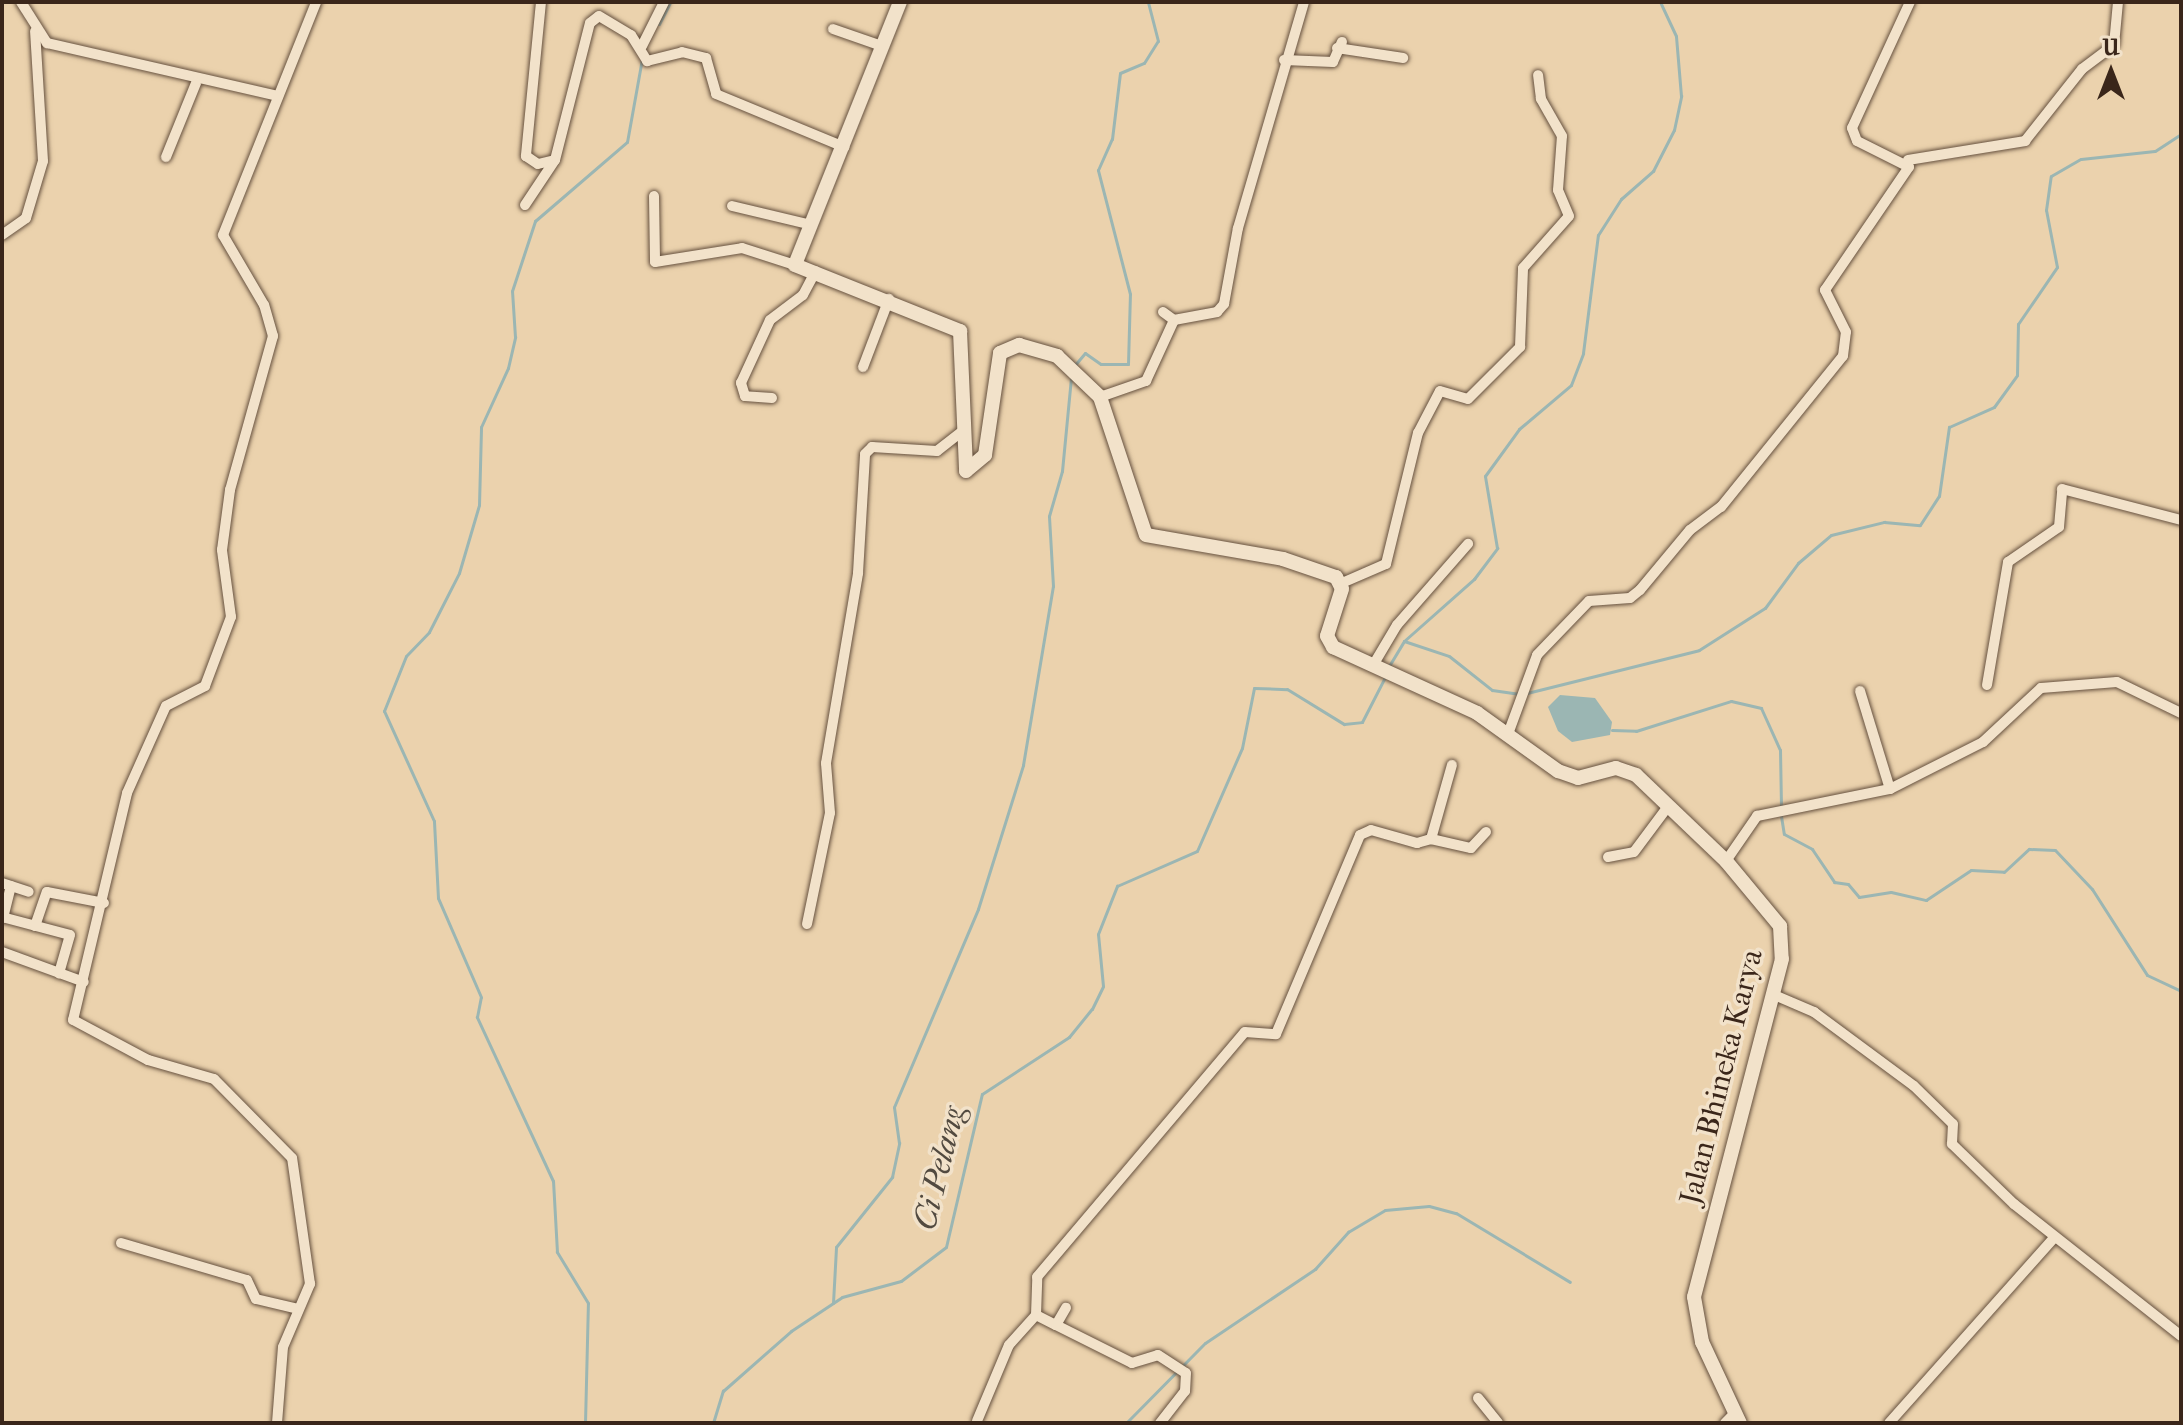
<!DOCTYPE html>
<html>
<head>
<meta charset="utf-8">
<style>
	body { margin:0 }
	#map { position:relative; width:2183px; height:1425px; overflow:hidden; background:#ebd2ad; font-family:"IM FELL French Canon",serif }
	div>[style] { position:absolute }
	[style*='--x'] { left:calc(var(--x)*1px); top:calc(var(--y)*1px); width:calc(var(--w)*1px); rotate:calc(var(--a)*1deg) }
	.water>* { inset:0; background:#9bb6b3 }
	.stream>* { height:3px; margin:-1.5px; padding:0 1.5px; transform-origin:1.5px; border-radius:1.5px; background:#9bb6b3 }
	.roads { filter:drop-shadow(0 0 2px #66513f) drop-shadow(0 0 2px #66513f) }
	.street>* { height:10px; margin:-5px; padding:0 5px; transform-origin:5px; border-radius:5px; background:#f2e2ca }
	.secondary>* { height:14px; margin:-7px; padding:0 7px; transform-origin:7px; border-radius:7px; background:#f2e2ca }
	span { translate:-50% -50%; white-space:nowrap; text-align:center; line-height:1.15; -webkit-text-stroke:7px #f2e2ca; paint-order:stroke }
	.street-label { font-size:30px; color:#3a261a }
	.water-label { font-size:32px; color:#524a40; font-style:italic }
	.frame { position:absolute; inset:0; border:4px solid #3a261a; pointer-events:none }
	.north { position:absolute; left:2071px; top:32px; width:80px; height:80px; -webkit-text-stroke:6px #f2e2ca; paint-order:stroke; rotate:0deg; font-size:22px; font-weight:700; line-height:32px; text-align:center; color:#3a261a }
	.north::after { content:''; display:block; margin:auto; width:28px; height:36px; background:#3a261a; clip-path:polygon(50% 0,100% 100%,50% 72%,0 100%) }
</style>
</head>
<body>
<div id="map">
	<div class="water">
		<div style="clip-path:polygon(1560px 695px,1595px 698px,1612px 722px,1610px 735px,1572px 742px,1558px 731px,1548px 707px)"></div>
	</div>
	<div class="stream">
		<div style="--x:659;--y:24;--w:25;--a:-63"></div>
		<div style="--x:1074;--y:366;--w:17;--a:-50"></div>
		<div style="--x:1085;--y:353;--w:19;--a:35"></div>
		<div style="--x:1101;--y:364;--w:27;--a:0"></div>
		<div style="--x:1128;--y:364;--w:70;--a:-88.4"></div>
		<div style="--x:1130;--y:294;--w:128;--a:-104.5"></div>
		<div style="--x:1098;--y:170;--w:34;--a:-66"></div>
		<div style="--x:1112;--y:139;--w:66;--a:-83.1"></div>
		<div style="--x:1120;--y:73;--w:26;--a:-23"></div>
		<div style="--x:1144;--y:63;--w:26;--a:-58"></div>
		<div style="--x:1158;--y:41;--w:40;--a:-104.4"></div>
		<div style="--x:1404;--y:641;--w:94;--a:-41.5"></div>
		<div style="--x:1474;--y:579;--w:39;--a:-53"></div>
		<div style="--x:1497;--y:548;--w:73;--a:-99.5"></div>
		<div style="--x:1485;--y:476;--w:58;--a:-54.1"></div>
		<div style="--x:1519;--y:429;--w:68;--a:-40.2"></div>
		<div style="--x:1571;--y:385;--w:34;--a:-69"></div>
		<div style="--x:1583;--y:353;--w:119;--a:-82.8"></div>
		<div style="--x:1598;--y:235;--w:43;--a:-57.4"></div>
		<div style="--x:1621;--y:199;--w:43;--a:-41.2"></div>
		<div style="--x:1653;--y:171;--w:46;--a:-62.9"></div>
		<div style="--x:1674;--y:130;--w:35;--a:-78"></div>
		<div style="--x:1681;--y:96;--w:60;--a:-94.8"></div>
		<div style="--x:1676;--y:36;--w:38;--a:-115"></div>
		<div style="--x:1389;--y:666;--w:29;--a:-59"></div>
		<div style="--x:1404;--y:641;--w:47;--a:18.4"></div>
		<div style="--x:1449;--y:656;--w:55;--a:38.3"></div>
		<div style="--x:1492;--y:690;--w:28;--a:8"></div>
		<div style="--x:1527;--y:693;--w:177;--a:-14"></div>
		<div style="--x:1699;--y:650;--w:78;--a:-32.5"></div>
		<div style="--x:1765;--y:608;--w:56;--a:-53.7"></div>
		<div style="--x:1798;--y:563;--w:43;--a:-40.3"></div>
		<div style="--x:1831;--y:535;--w:55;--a:-13.8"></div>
		<div style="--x:1884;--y:522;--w:36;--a:5"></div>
		<div style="--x:1920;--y:525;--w:35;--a:-57"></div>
		<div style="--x:1939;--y:496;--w:70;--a:-81.8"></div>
		<div style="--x:1949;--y:427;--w:49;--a:-24"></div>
		<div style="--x:1994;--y:407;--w:39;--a:-54"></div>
		<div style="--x:2017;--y:375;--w:51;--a:-88.9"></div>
		<div style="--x:2018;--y:324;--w:69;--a:-55.6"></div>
		<div style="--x:2057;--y:267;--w:58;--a:-100.9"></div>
		<div style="--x:2046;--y:210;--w:34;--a:-82"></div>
		<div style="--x:2051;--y:176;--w:34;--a:-30"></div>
		<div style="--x:2081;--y:159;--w:74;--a:-6.2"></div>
		<div style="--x:2155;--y:151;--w:31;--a:-33"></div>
		<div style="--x:1612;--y:730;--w:24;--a:2"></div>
		<div style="--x:1636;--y:731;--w:100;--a:-17.5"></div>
		<div style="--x:1731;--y:701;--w:31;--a:13"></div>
		<div style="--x:1761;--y:708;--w:46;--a:65.7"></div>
		<div style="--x:1780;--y:750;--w:58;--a:89"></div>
		<div style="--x:1781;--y:816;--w:18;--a:81"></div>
		<div style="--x:1784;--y:834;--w:32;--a:28"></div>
		<div style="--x:1812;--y:849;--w:40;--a:56"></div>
		<div style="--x:1834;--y:882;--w:14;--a:8"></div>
		<div style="--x:1848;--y:884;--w:17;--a:50"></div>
		<div style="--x:1859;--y:897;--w:32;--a:-9"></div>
		<div style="--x:1891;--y:892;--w:36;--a:13"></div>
		<div style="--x:1926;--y:900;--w:54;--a:-33.7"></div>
		<div style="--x:1971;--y:870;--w:33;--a:3"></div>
		<div style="--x:2004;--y:872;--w:34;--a:-43"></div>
		<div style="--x:2029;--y:849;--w:26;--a:2"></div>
		<div style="--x:2055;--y:850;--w:54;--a:46.5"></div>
		<div style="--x:2092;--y:889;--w:102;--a:57.4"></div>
		<div style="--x:2147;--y:975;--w:38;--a:25"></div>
		<div style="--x:833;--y:1303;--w:56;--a:-86.9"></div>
		<div style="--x:836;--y:1247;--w:90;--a:-51.3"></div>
		<div style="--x:892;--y:1177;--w:35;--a:-78"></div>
		<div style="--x:899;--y:1143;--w:36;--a:-98"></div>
		<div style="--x:894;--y:1107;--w:215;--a:-67"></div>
		<div style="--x:978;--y:909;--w:151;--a:-72.6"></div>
		<div style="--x:1023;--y:765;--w:181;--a:-80.5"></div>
		<div style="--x:1053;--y:586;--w:70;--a:-93.3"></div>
		<div style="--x:1049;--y:516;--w:47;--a:-73.9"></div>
		<div style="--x:1062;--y:471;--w:94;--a:-84.5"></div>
		<div style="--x:585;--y:1423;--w:120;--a:-88.6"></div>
		<div style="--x:588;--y:1303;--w:60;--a:-121.3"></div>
		<div style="--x:557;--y:1252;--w:71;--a:-93.2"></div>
		<div style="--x:553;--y:1181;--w:181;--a:-114.9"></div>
		<div style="--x:477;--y:1017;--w:20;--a:-79"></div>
		<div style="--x:481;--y:997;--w:108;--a:-113.5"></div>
		<div style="--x:438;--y:898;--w:77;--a:-93"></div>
		<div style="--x:434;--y:821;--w:121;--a:-114.4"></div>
		<div style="--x:384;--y:711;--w:59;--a:-68.2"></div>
		<div style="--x:406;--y:656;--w:33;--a:-46"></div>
		<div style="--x:429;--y:632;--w:66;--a:-63"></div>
		<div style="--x:459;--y:573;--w:71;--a:-73.6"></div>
		<div style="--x:479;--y:505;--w:78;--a:-88.5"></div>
		<div style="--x:481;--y:427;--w:65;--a:-65.4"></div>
		<div style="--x:508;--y:368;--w:32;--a:-77"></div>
		<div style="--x:515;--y:337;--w:46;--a:-93.7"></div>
		<div style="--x:512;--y:291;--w:74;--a:-71.8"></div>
		<div style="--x:535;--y:221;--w:121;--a:-40.7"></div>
		<div style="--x:627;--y:142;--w:84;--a:-79.8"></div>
		<div style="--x:713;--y:1423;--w:34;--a:-73"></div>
		<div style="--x:723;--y:1391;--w:91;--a:-41.4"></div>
		<div style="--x:791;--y:1331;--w:61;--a:-33.7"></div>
		<div style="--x:842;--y:1297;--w:61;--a:-15.2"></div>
		<div style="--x:901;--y:1281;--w:56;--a:-37.1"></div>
		<div style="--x:946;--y:1247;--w:157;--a:-76.8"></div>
		<div style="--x:982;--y:1094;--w:104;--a:-33.2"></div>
		<div style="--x:1069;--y:1037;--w:36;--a:-51"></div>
		<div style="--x:1092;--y:1009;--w:25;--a:-64"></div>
		<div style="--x:1103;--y:986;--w:52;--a:-95.5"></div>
		<div style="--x:1098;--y:934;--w:52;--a:-68.4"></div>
		<div style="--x:1117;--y:886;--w:87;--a:-23.6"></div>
		<div style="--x:1197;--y:851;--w:112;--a:-66.4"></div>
		<div style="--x:1242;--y:748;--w:61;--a:-78.7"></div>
		<div style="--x:1254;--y:688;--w:33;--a:2"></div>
		<div style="--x:1287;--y:689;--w:67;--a:31.6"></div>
		<div style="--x:1344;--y:724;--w:18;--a:-6"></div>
		<div style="--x:1362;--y:722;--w:51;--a:-62.9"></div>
		<div style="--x:1126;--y:1423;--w:112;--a:-45.4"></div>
		<div style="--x:1205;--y:1343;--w:133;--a:-33.9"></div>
		<div style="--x:1315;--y:1269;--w:50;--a:-48.3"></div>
		<div style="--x:1348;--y:1232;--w:43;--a:-30.7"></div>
		<div style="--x:1385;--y:1210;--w:44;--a:-5.2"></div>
		<div style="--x:1429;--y:1206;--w:28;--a:15"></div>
		<div style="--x:1456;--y:1213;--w:133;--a:31.2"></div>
	</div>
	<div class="roads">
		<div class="street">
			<div style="--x:21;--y:2;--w:49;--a:57.6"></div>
			<div style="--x:47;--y:43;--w:237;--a:12.9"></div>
			<div style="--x:541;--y:2;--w:155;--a:95.6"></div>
			<div style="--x:526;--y:156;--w:14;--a:34"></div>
			<div style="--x:538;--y:164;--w:17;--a:-13"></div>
			<div style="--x:833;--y:29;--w:52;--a:19.1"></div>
			<div style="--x:642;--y:46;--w:49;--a:-63.4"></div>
			<div style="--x:1337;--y:48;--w:67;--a:8.6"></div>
			<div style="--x:1284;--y:60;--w:49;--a:2.3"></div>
			<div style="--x:1333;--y:62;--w:22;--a:-66"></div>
			<div style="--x:166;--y:157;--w:80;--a:-67.9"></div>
			<div style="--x:1908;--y:160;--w:119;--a:-9.2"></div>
			<div style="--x:2025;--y:141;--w:92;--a:-51.6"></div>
			<div style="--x:2082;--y:69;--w:40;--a:-37"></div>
			<div style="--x:2114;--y:45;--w:43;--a:-84.7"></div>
			<div style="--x:654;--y:196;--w:66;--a:89.1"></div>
			<div style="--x:655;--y:262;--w:88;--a:-9.1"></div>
			<div style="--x:742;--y:248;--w:56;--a:17.8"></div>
			<div style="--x:525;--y:205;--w:54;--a:-56.3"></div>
			<div style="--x:555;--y:160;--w:141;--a:-75.7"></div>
			<div style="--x:590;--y:23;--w:11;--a:-38"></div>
			<div style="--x:599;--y:16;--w:37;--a:31"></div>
			<div style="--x:631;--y:35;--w:31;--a:58"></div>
			<div style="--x:647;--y:61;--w:36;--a:-14"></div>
			<div style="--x:682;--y:52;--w:25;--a:14"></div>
			<div style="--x:706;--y:58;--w:37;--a:74"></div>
			<div style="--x:716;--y:94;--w:139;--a:22.5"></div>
			<div style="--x:732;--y:206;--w:82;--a:13.4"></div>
			<div style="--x:2;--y:235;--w:29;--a:-35"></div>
			<div style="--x:26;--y:218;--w:59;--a:-73.4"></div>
			<div style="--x:43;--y:161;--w:130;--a:-93.5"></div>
			<div style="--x:1163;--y:312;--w:14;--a:36"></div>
			<div style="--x:1174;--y:320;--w:44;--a:-10.5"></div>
			<div style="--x:1217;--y:312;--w:11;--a:-49"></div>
			<div style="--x:1224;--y:304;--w:77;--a:-79.6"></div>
			<div style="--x:1238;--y:228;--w:235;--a:-73.7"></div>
			<div style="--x:863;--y:367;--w:73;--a:-69.1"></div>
			<div style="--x:1100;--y:397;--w:49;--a:-19.2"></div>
			<div style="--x:1146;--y:381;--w:67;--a:-65.3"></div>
			<div style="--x:772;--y:398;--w:27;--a:-176"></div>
			<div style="--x:745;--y:396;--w:14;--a:-107"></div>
			<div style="--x:741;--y:383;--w:69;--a:-65.3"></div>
			<div style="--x:770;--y:320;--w:41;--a:-37.1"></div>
			<div style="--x:803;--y:295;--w:27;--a:-62"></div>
			<div style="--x:1342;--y:583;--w:48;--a:-23.4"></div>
			<div style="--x:1386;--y:564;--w:135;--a:-76.3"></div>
			<div style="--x:1418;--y:433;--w:47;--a:-62.4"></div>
			<div style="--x:1440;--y:391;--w:29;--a:16"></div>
			<div style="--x:1468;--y:399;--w:74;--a:-45"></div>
			<div style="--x:1520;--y:347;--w:79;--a:-87.8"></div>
			<div style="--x:1523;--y:268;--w:69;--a:-48.5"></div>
			<div style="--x:1569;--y:216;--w:28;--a:-113"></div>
			<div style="--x:1558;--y:190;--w:54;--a:-85.8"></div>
			<div style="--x:1562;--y:136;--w:43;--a:-119.6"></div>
			<div style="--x:1541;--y:99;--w:24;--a:-97"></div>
			<div style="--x:1375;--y:662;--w:43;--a:-59.3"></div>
			<div style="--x:1397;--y:625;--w:108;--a:-48.8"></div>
			<div style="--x:1987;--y:685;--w:125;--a:-80.3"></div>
			<div style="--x:2008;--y:562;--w:62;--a:-34.5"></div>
			<div style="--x:2059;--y:527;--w:38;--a:-85"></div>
			<div style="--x:2062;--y:489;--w:123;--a:14.6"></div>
			<div style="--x:1860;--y:691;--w:102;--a:73"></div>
			<div style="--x:1508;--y:734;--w:84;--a:-69.8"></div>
			<div style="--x:1537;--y:655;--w:75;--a:-46.1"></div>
			<div style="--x:1589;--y:601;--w:41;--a:-4.2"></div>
			<div style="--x:1630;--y:598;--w:13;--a:-39"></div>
			<div style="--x:1640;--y:590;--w:78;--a:-50.2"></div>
			<div style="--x:1690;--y:530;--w:39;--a:-37"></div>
			<div style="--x:1721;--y:507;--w:194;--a:-51.1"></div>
			<div style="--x:1843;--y:356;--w:24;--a:-83"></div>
			<div style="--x:1846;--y:332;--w:47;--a:-116.6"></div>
			<div style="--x:1825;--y:290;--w:149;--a:-55.7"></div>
			<div style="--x:1909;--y:167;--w:58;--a:-153.4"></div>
			<div style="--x:1857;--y:141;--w:14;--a:-111"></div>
			<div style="--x:1852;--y:128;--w:139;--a:-65.3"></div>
			<div style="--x:1431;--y:839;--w:41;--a:12.7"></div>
			<div style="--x:1471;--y:848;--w:22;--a:-47"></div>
			<div style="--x:1608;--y:857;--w:26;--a:-11"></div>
			<div style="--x:1634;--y:852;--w:54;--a:-53.3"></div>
			<div style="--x:1726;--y:861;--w:55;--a:-55.4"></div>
			<div style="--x:1757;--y:816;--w:136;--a:-11.5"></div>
			<div style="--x:1890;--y:789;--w:104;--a:-26.8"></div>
			<div style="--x:1983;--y:742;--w:79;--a:-43"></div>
			<div style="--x:2041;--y:688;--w:76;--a:-4.5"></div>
			<div style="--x:2117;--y:682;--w:71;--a:25.8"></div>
			<div style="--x:2;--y:883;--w:28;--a:18"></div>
			<div style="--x:2;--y:917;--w:70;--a:14.8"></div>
			<div style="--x:70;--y:935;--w:40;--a:106"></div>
			<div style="--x:3;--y:918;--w:33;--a:-76"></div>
			<div style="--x:807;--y:924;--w:113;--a:-78.3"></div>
			<div style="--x:830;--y:813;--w:50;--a:-94.6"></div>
			<div style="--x:826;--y:763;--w:193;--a:-80.4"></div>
			<div style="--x:858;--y:573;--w:119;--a:-86.6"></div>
			<div style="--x:865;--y:454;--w:10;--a:-45"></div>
			<div style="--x:872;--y:447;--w:65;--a:3.5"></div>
			<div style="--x:937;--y:451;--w:33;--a:-38"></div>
			<div style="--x:35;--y:926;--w:36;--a:-71"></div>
			<div style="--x:47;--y:892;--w:58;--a:10.9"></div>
			<div style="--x:2;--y:952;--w:87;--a:20.1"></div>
			<div style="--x:1772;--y:994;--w:46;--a:23.2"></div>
			<div style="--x:1814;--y:1012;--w:124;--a:36.5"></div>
			<div style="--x:1914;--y:1086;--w:54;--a:44.3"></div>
			<div style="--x:1953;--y:1124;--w:20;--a:93"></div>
			<div style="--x:1952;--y:1144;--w:86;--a:44.1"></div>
			<div style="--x:2014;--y:1204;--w:213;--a:38.3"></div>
			<div style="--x:121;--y:1243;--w:131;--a:16.4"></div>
			<div style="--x:247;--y:1280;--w:21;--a:65"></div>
			<div style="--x:256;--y:1299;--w:43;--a:13.4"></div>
			<div style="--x:1036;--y:1315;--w:22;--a:27"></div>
			<div style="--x:1056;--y:1325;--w:20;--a:-60"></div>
			<div style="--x:1056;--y:1325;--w:85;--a:26.6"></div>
			<div style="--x:1132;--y:1363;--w:27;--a:-17"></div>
			<div style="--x:1158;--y:1355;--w:33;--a:33"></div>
			<div style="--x:1186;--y:1373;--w:18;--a:93"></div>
			<div style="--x:1185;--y:1391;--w:41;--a:128"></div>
			<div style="--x:1478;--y:1398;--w:32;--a:51"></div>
			<div style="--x:977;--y:1421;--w:82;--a:-67.2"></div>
			<div style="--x:1009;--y:1345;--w:40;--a:-48"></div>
			<div style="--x:1036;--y:1315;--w:38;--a:-88"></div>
			<div style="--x:1037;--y:1277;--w:321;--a:-49.7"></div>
			<div style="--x:1245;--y:1032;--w:31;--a:4"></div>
			<div style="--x:1276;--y:1034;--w:216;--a:-67.1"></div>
			<div style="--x:1360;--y:835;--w:12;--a:-24"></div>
			<div style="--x:1371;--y:830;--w:48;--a:15.8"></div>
			<div style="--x:1417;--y:843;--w:15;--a:-16"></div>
			<div style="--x:1431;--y:839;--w:77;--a:-74.2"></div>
			<div style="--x:277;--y:1423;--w:76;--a:-85.5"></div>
			<div style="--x:283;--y:1347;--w:69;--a:-66.8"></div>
			<div style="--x:310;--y:1284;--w:127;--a:-98.1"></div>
			<div style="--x:292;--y:1158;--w:111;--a:-134.6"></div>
			<div style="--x:214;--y:1079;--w:69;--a:-163.9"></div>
			<div style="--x:148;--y:1060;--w:85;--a:-151.9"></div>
			<div style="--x:73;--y:1020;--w:233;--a:-76.6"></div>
			<div style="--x:127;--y:793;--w:95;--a:-65.9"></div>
			<div style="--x:166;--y:706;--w:44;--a:-27.1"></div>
			<div style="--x:205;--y:686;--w:74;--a:-69.4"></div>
			<div style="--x:231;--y:617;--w:68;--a:-97.7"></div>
			<div style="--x:222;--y:550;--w:61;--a:-82.4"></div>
			<div style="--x:230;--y:490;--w:160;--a:-74.4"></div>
			<div style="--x:273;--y:336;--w:32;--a:-106"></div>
			<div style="--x:264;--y:305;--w:81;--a:-120.4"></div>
			<div style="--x:223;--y:235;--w:251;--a:-68.2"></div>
			<div style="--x:1725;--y:1423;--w:14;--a:-45"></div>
			<div style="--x:1889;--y:1423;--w:249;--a:-48.3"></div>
		</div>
		<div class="secondary">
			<div style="--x:900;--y:2;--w:283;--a:111.8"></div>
			<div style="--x:795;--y:265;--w:178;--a:21.8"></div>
			<div style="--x:960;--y:331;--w:140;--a:87.5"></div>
			<div style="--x:966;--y:471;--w:25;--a:-40"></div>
			<div style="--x:985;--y:455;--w:103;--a:-81.6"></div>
			<div style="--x:1000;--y:353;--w:21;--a:-23"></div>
			<div style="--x:1019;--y:345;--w:40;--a:16"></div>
			<div style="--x:1057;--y:356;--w:59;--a:43.6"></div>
			<div style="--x:1100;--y:397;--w:145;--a:71.6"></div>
			<div style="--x:1146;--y:535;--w:139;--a:9.9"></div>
			<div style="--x:1283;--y:559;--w:56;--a:18.8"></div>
			<div style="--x:1336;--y:577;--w:13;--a:63"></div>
			<div style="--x:1342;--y:589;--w:49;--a:107.7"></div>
			<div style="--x:1327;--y:636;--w:13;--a:61"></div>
			<div style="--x:1333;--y:647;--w:158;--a:24.6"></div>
			<div style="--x:1477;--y:713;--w:100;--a:35.6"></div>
			<div style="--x:1558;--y:771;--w:21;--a:19"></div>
			<div style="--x:1578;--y:778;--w:39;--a:-15"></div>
			<div style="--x:1616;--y:768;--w:21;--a:19"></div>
			<div style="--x:1636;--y:775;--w:124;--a:43.7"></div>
			<div style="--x:1726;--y:861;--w:85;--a:50.3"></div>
			<div style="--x:1780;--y:926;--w:33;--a:87"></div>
			<div style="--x:1782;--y:959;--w:349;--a:104.6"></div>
			<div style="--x:1694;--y:1297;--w:46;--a:79.9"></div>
			<div style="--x:1702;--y:1342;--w:89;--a:64.9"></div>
		</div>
	</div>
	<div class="street-label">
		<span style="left:1722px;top:1077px;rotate:-76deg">Jalan Bhineka Karya</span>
	</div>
	<div class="water-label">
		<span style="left:940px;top:1168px;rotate:-76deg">Ci Pelang</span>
	</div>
	<div class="frame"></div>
	<div class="north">U</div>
</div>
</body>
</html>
